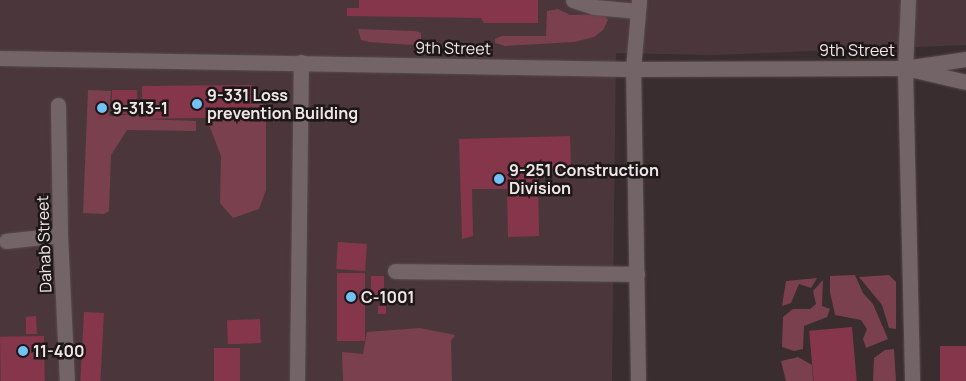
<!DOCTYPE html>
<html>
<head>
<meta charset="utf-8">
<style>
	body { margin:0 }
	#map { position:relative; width:966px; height:381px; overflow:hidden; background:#3a2d2f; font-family:Manrope,sans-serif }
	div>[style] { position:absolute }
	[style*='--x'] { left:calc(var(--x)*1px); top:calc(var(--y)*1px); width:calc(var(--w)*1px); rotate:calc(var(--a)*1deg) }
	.built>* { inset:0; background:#4b373b }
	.green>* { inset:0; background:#7a404d }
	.building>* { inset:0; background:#86364b; transform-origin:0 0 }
	.roads { filter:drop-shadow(0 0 1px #574b4d) drop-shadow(0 0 1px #574b4d) }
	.street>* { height:15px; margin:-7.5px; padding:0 7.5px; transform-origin:7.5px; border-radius:7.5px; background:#736467 }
	.dots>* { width:14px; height:14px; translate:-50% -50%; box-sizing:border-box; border:2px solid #1d1718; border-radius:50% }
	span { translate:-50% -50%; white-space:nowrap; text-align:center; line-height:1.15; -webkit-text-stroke:5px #1d1718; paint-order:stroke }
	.street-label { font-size:16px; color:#efe6e8 }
	.poi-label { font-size:16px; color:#efe6e8; font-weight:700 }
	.left { translate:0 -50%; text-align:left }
</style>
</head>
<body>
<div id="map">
	<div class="built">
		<div style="clip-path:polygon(0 0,966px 0,966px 45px,712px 55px,616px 53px,612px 381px,0 381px)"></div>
	</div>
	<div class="green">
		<div style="clip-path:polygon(558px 9px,570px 15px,604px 14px,608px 20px,603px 30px,594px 37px,574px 42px,505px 46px,495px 43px,495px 39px,502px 36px,546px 36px,547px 11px)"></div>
		<div style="clip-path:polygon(358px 29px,415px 31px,421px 33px,421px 42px,412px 45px,369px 42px,361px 40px)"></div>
		<div style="clip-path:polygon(88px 90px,111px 91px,109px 116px,138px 114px,142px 119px,196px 121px,196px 131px,127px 130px,111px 155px,109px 211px,104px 214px,83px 213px)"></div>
		<div style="clip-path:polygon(251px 92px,259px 96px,266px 112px,266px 190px,259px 209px,233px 218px,220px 203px,221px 156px,208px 122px,250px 117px)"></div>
		<div style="clip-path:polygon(855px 275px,863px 293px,873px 304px,888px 339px,866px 348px,863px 339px,867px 329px,861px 320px,835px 315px,830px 292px,830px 276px)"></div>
		<div style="clip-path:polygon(889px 275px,896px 282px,896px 329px,889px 328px,882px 305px,859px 277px)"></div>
		<div style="clip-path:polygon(817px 278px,811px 288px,799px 284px,791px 303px,782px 306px,786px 281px)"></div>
		<div style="clip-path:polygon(823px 280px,822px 306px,830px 309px,827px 317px,804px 326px,803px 349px,794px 351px,782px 347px,783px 317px,793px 309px,810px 309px,816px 304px,813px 291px)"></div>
		<div style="clip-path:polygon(420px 328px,455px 335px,451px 341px,452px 381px,343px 381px,342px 352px,363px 354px,367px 332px)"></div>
		<div style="clip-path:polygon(894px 349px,896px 381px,873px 381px,874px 358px,885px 350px)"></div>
		<div style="clip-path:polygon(798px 357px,812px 365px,813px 381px,786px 381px,781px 361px)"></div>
	</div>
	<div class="building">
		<div style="clip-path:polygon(359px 0,538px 0,538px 23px,484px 23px,481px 18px,347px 16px,347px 8px,359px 8px)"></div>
		<div style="clip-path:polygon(252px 85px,251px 117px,142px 119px,142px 106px,138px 107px,138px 114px,112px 114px,112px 90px,137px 90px,137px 101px,142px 101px,142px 86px)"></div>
		<div style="left:104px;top:98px;width:19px;height:10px;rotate:74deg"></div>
		<div style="clip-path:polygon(570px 136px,571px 168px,538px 169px,539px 236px,508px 237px,507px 189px,472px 189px,473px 236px,462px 239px,459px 139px)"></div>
		<div style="left:338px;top:242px;width:29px;height:27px;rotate:4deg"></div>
		<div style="left:337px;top:273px;width:28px;height:68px"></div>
		<div style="left:371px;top:276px;width:13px;height:26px"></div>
		<div style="left:378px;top:306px;width:8px;height:8px"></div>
		<div style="left:84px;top:312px;width:20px;height:69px;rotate:3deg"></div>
		<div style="clip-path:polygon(36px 316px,37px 334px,26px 334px,26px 317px)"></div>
		<div style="left:260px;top:319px;width:24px;height:33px;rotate:88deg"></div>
		<div style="left:852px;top:327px;width:54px;height:43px;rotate:85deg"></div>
		<div style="left:44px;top:336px;width:45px;height:44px;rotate:89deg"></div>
		<div style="left:966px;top:346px;width:35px;height:26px;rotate:90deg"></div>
		<div style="left:240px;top:348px;width:33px;height:26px;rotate:90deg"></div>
	</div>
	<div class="roads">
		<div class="street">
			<div style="--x:573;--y:0;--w:22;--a:18"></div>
			<div style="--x:594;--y:7;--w:44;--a:5.2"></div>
			<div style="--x:908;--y:0;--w:68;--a:92.5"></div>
			<div style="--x:905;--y:68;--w:313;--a:88.7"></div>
			<div style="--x:0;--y:58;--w:633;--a:1"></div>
			<div style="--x:633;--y:69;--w:272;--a:-0.2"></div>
			<div style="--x:905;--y:68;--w:62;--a:-8.4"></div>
			<div style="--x:914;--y:70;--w:53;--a:13"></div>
			<div style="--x:58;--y:105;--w:130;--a:89.1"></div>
			<div style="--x:60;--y:235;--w:146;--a:87.3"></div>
			<div style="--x:6;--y:241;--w:54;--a:-6.3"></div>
			<div style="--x:395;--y:271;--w:242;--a:0.7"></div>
			<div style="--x:297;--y:381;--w:319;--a:-89.3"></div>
			<div style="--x:638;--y:381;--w:312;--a:-90.9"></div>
			<div style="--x:633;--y:69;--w:69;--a:-85"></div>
		</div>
	</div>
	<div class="dots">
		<div style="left:197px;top:104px;background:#73c1f6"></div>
		<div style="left:102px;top:108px;background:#73c1f6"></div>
		<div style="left:499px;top:179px;background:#73c1f6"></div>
		<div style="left:351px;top:297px;background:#73c1f6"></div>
		<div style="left:23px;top:351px;background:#73c1f6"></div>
	</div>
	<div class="street-label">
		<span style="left:453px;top:48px;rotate:1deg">9th Street</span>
		<span style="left:857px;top:50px">9th Street</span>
		<span style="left:44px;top:244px;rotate:-92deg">Dahab Street</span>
	</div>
	<div class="poi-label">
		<span class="left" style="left:207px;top:104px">9-331 Loss<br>prevention Building</span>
		<span class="left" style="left:112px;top:108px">9-313-1</span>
		<span class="left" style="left:509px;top:179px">9-251 Construction<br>Division</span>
		<span class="left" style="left:361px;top:297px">C-1001</span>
		<span class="left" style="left:33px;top:351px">11-400</span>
	</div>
</div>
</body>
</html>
